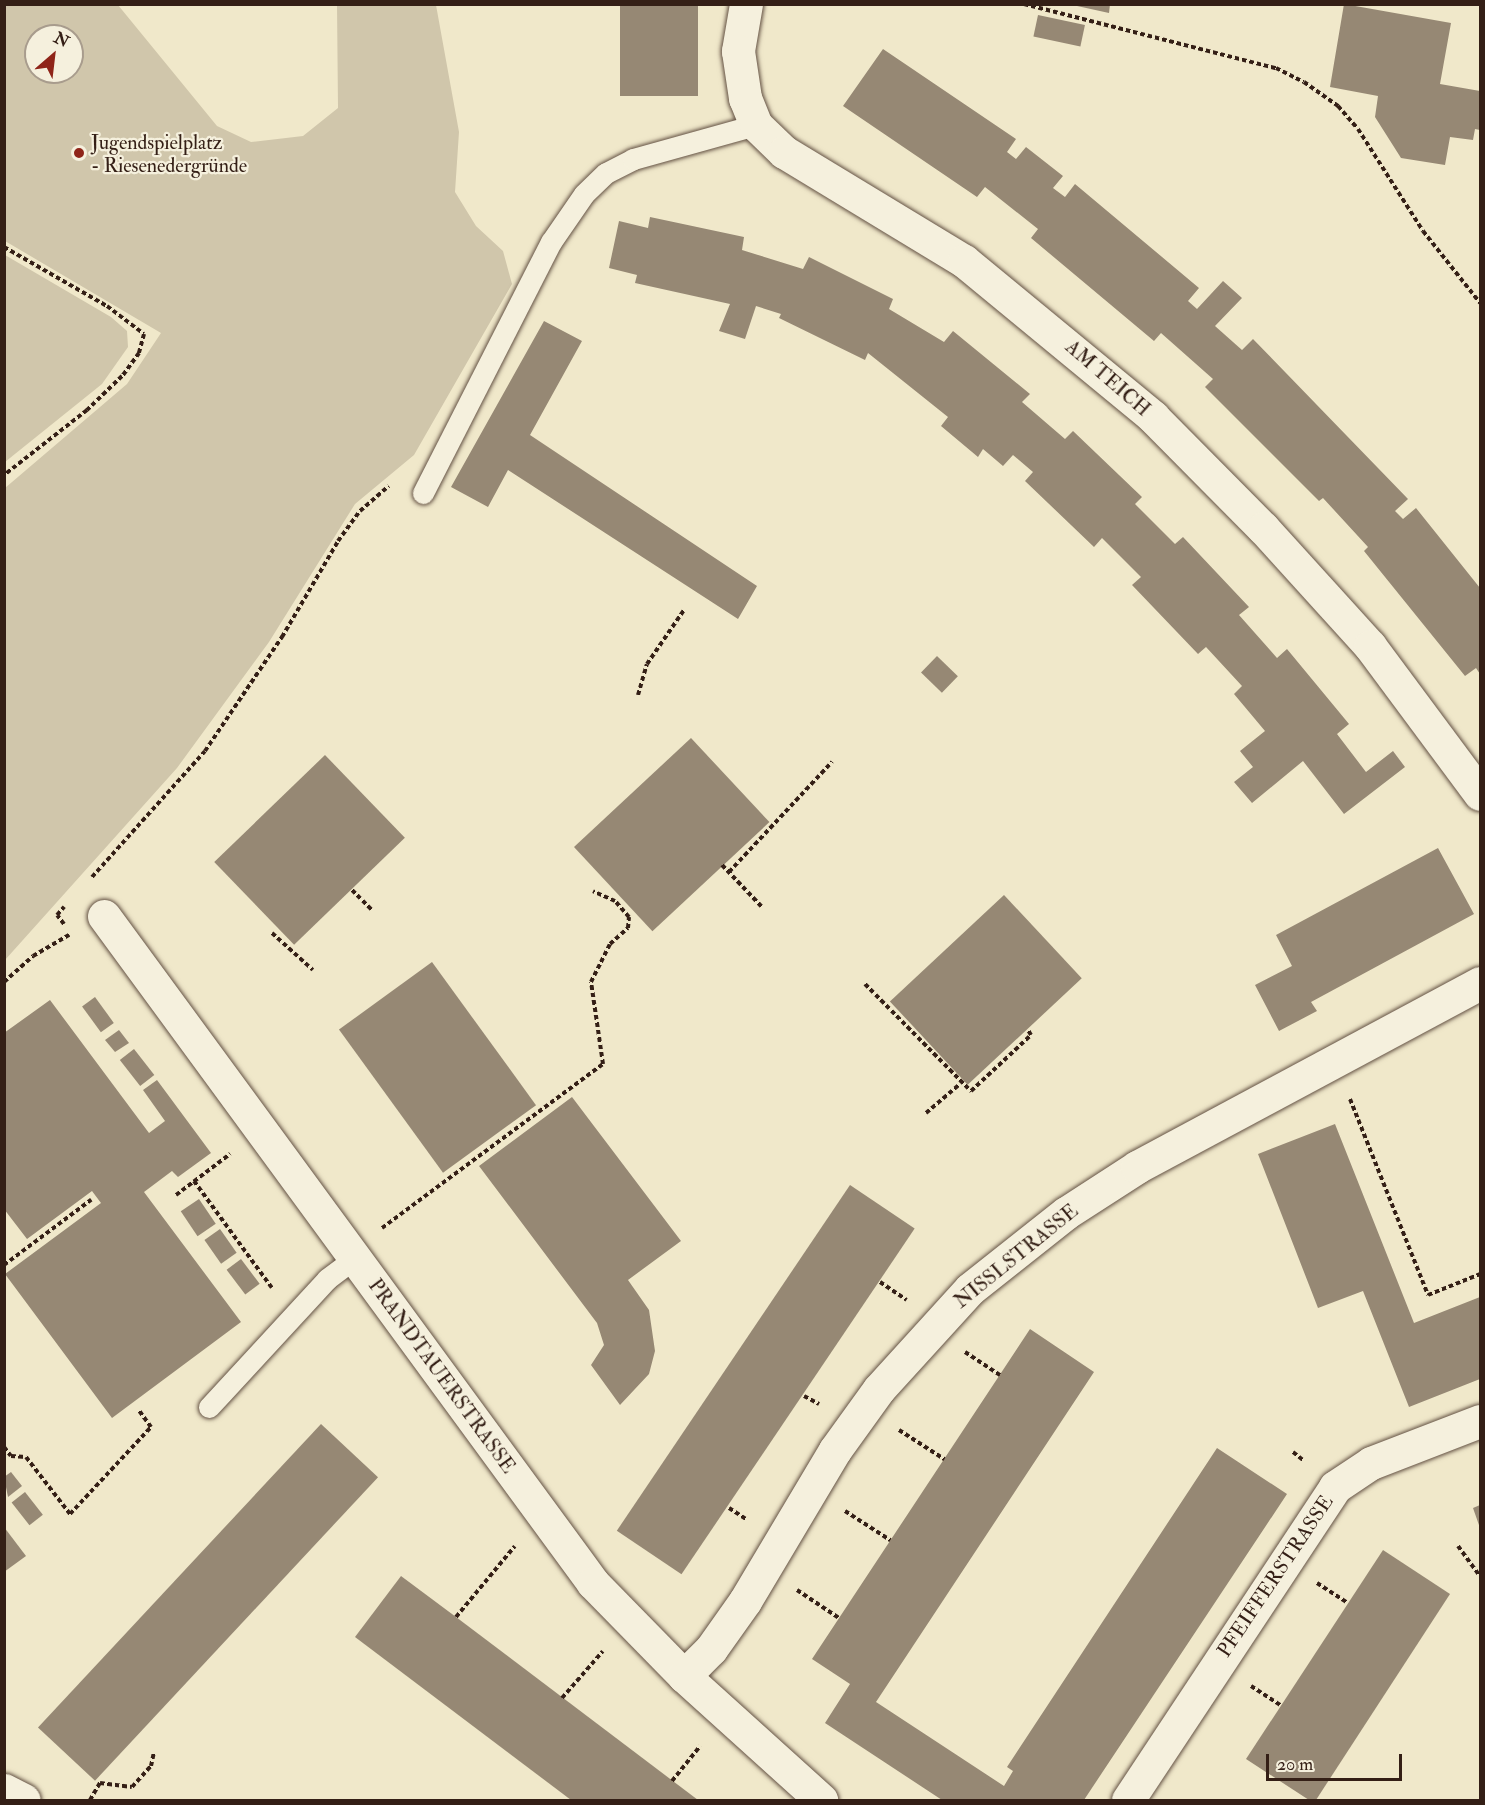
<!DOCTYPE html>
<html>
<head>
<meta charset="utf-8">
<style>
	body { margin:0 }
	#map { position:relative; width:1485px; height:1805px; overflow:hidden; background:#f0e8ca; font-family:"IM FELL Double Pica",serif }
	div>[style] { position:absolute }
	[style*='--x'] { left:calc(var(--x)*1px); top:calc(var(--y)*1px); width:calc(var(--w)*1px); rotate:calc(var(--a)*1deg) }
	.green>* { inset:0; background:#d0c6ab }
	.building>* { inset:0; background:#968874; transform-origin:0 0 }
	.path>* { height:4px; margin-top:-2px; transform-origin:0; background:repeating-linear-gradient(90deg,#341f16 0 4.5px,transparent 0 7.5px) }
	.roads { filter:drop-shadow(0 0 2px #635143) drop-shadow(0 0 2px #635143) }
	.service>* { height:21px; margin:-10.5px; padding:0 10.5px; transform-origin:10.5px; border-radius:10.5px; background:#f5f0dd }
	.minor>* { height:33px; margin:-16.5px; padding:0 16.5px; transform-origin:16.5px; border-radius:16.5px; background:#f5f0dd }
	.dots>* { width:16px; height:16px; translate:-50% -50%; box-sizing:border-box; border:3px solid #f5f0dd; border-radius:50% }
	span { translate:-50% -50%; white-space:nowrap; text-align:center; line-height:1.15; -webkit-text-stroke:4.5px #f5f0dd; paint-order:stroke }
	.poi-label { font-size:20px; color:#341f16 }
	.left { translate:0 -50%; text-align:left }
	.street-label { font-size:20px; color:#341f16 }
	.frame { position:absolute; inset:0; border:6px solid #341f16; pointer-events:none }
	.north { position:absolute; left:24px; top:24px; width:60px; height:60px; box-sizing:border-box; background:#f5f0dd; border:2px solid #a89c8d; border-radius:50%; rotate:28deg; font-size:16px; font-weight:700; line-height:24px; text-align:center; color:#341f16 }
	.north::after { content:''; display:block; margin:auto; width:21px; height:27px; background:#8f2418; clip-path:polygon(50% 0,100% 100%,50% 72%,0 100%) }
	.scale { position:absolute; left:1266px; top:1754px; width:136px; height:27px; box-sizing:border-box; border:3px solid #341f16; border-top:0; padding-left:8px; font-size:18px; line-height:21px; white-space:nowrap; color:#341f16; -webkit-text-stroke:4px #f5f0dd; paint-order:stroke }
</style>
</head>
<body>
<div id="map">
	<div class="green">
		<div style="clip-path:polygon(evenodd,5px 4px,118px 5px,217px 126px,251px 142px,303px 136px,338px 108px,337px 5px,436px 5px,459px 132px,455px 192px,476px 226px,503px 251px,512px 284px,414px 455px,355px 504px,269px 642px,177px 768px,5px 960px,5px 488px,127px 384px,161px 333px,5px 241px,5px 4px,36px 36px,72px 36px,72px 72px,36px 72px,36px 36px)"></div>
		<div style="clip-path:polygon(5px 255px,111px 317px,127px 331px,128px 347px,102px 384px,5px 462px)"></div>
	</div>
	<div class="building">
		<div style="left:620px;top:4px;width:78px;height:92px"></div>
		<div style="clip-path:polygon(1068px 4px,1110px 4px,1109px 13px)"></div>
		<div style="clip-path:polygon(1344px 4px,1451px 23px,1440px 84px,1480px 91px,1480px 130px,1475px 129px,1473px 140px,1450px 137px,1445px 165px,1401px 158px,1375px 117px,1378px 96px,1330px 87px)"></div>
		<div style="left:1038px;top:15px;width:48px;height:22px;rotate:12deg"></div>
		<div style="clip-path:polygon(883px 49px,1016px 139px,1007px 152px,1016px 159px,1026px 147px,1063px 176px,1053px 188px,1065px 197px,1075px 184px,1199px 288px,1188px 301px,1197px 309px,1223px 281px,1242px 298px,1215px 326px,1242px 350px,1253px 339px,1408px 499px,1395px 511px,1403px 519px,1416px 508px,1480px 588px,1480px 674px,1476px 668px,1465px 676px,1364px 551px,1368px 547px,1323px 498px,1319px 501px,1205px 387px,1213px 379px,1161px 333px,1154px 341px,1031px 238px,1038px 229px,985px 187px,977px 197px,843px 106px)"></div>
		<div style="clip-path:polygon(650px 217px,744px 237px,742px 250px,803px 269px,809px 257px,893px 299px,889px 309px,944px 342px,953px 331px,1030px 394px,1022px 402px,1065px 439px,1073px 431px,1142px 497px,1135px 504px,1175px 544px,1183px 537px,1249px 607px,1239px 615px,1277px 658px,1287px 649px,1349px 724px,1337px 734px,1366px 772px,1393px 751px,1405px 767px,1344px 814px,1303px 761px,1252px 803px,1234px 782px,1253px 767px,1240px 751px,1265px 731px,1234px 694px,1242px 686px,1206px 647px,1198px 654px,1132px 585px,1141px 577px,1102px 538px,1094px 547px,1025px 481px,1033px 472px,1013px 455px,1003px 466px,983px 449px,978px 457px,941px 426px,948px 417px,868px 353px,865px 360px,779px 318px,781px 314px,756px 306px,745px 339px,719px 331px,730px 304px,635px 283px,637px 275px,609px 268px,619px 221px,648px 228px)"></div>
		<div style="clip-path:polygon(544px 321px,582px 341px,530px 435px,757px 586px,738px 619px,508px 470px,488px 507px,451px 487px)"></div>
		<div style="left:937px;top:656px;width:29px;height:23px;rotate:44deg"></div>
		<div style="left:691px;top:738px;width:115px;height:160px;rotate:47deg"></div>
		<div style="left:325px;top:755px;width:115px;height:154px;rotate:46deg"></div>
		<div style="clip-path:polygon(1438px 848px,1474px 914px,1311px 1002px,1317px 1011px,1279px 1031px,1255px 985px,1292px 966px,1276px 935px)"></div>
		<div style="left:1004px;top:895px;width:114px;height:156px;rotate:47deg"></div>
		<div style="left:432px;top:962px;width:177px;height:115px;rotate:54deg"></div>
		<div style="left:95px;top:997px;width:32px;height:16px;rotate:54deg"></div>
		<div style="clip-path:polygon(50px 1000px,149px 1133px,165px 1121px,143px 1090px,157px 1080px,211px 1153px,178px 1177px,172px 1171px,144px 1192px,241px 1322px,112px 1418px,5px 1274px,101px 1203px,92px 1191px,27px 1239px,4px 1209px,4px 1033px)"></div>
		<div style="clip-path:polygon(119px 1030px,129px 1043px,115px 1052px,105px 1040px)"></div>
		<div style="left:134px;top:1049px;width:33px;height:18px;rotate:52deg"></div>
		<div style="clip-path:polygon(572px 1097px,681px 1241px,628px 1280px,649px 1310px,655px 1351px,649px 1374px,620px 1405px,591px 1365px,604px 1345px,597px 1323px,479px 1166px)"></div>
		<div style="clip-path:polygon(1335px 1124px,1414px 1323px,1480px 1297px,1480px 1379px,1409px 1407px,1363px 1291px,1318px 1308px,1258px 1154px)"></div>
		<div style="left:850px;top:1185px;width:78px;height:417px;rotate:34deg"></div>
		<div style="left:199px;top:1199px;width:30px;height:22px;rotate:56deg"></div>
		<div style="left:220px;top:1229px;width:29px;height:19px;rotate:55deg"></div>
		<div style="left:241px;top:1259px;width:31px;height:18px;rotate:53deg"></div>
		<div style="clip-path:polygon(1030px 1329px,1094px 1372px,876px 1702px,1004px 1786px,1013px 1771px,1007px 1767px,1217px 1448px,1287px 1494px,1084px 1800px,942px 1800px,825px 1723px,850px 1684px,812px 1659px)"></div>
		<div style="left:321px;top:1424px;width:78px;height:415px;rotate:43deg"></div>
		<div style="clip-path:polygon(11px 1472px,22px 1486px,8px 1497px,4px 1477px)"></div>
		<div style="left:25px;top:1492px;width:29px;height:17px;rotate:52deg"></div>
		<div style="clip-path:polygon(1480px 1505px,1480px 1528px,1473px 1508px)"></div>
		<div style="clip-path:polygon(4px 1527px,26px 1556px,4px 1572px)"></div>
		<div style="clip-path:polygon(1383px 1550px,1450px 1594px,1316px 1800px,1309px 1800px,1246px 1759px)"></div>
		<div style="clip-path:polygon(401px 1576px,456px 1617px,698px 1800px,571px 1800px,355px 1637px)"></div>
	</div>
	<div class="path">
		<div style="--x:1024;--y:4;--w:260;--a:14.3"></div>
		<div style="--x:1276;--y:68;--w:31;--a:27"></div>
		<div style="--x:1304;--y:82;--w:42;--a:35.2"></div>
		<div style="--x:1338;--y:106;--w:30;--a:49"></div>
		<div style="--x:1358;--y:129;--w:121;--a:57.5"></div>
		<div style="--x:1423;--y:231;--w:92;--a:51.6"></div>
		<div style="--x:4;--y:247;--w:119;--a:29.8"></div>
		<div style="--x:107;--y:306;--w:46;--a:37.1"></div>
		<div style="--x:144;--y:334;--w:20;--a:105"></div>
		<div style="--x:139;--y:353;--w:29;--a:126"></div>
		<div style="--x:122;--y:376;--w:49;--a:135.8"></div>
		<div style="--x:87;--y:410;--w:105;--a:141.9"></div>
		<div style="--x:638;--y:695;--w:32;--a:-74"></div>
		<div style="--x:647;--y:664;--w:65;--a:-55.6"></div>
		<div style="--x:722;--y:865;--w:58;--a:46.4"></div>
		<div style="--x:729;--y:872;--w:151;--a:-46.9"></div>
		<div style="--x:92;--y:877;--w:169;--a:-48.1"></div>
		<div style="--x:205;--y:751;--w:138;--a:-56"></div>
		<div style="--x:282;--y:637;--w:111;--a:-59.7"></div>
		<div style="--x:338;--y:541;--w:37;--a:-54"></div>
		<div style="--x:360;--y:511;--w:38;--a:-41"></div>
		<div style="--x:352;--y:890;--w:28;--a:45"></div>
		<div style="--x:64;--y:924;--w:11;--a:-128"></div>
		<div style="--x:57;--y:915;--w:11;--a:-49"></div>
		<div style="--x:272;--y:933;--w:55;--a:42.1"></div>
		<div style="--x:4;--y:982;--w:39;--a:-42"></div>
		<div style="--x:33;--y:956;--w:42;--a:-30.3"></div>
		<div style="--x:865;--y:984;--w:151;--a:45.3"></div>
		<div style="--x:971;--y:1091;--w:82;--a:-43"></div>
		<div style="--x:1031;--y:1035;--w:6;--a:-121"></div>
		<div style="--x:1350;--y:1099;--w:211;--a:68.3"></div>
		<div style="--x:1428;--y:1295;--w:56;--a:-22"></div>
		<div style="--x:926;--y:1113;--w:45;--a:-40.5"></div>
		<div style="--x:194;--y:1181;--w:132;--a:53.9"></div>
		<div style="--x:176;--y:1195;--w:68;--a:-37.2"></div>
		<div style="--x:382;--y:1228;--w:275;--a:-36.6"></div>
		<div style="--x:603;--y:1064;--w:83;--a:-98.3"></div>
		<div style="--x:591;--y:982;--w:42;--a:-63.4"></div>
		<div style="--x:610;--y:944;--w:24;--a:-42"></div>
		<div style="--x:628;--y:928;--w:11;--a:-85"></div>
		<div style="--x:629;--y:917;--w:21;--a:-131"></div>
		<div style="--x:615;--y:901;--w:24;--a:-156"></div>
		<div style="--x:4;--y:1265;--w:109;--a:-36.8"></div>
		<div style="--x:880;--y:1282;--w:32;--a:34"></div>
		<div style="--x:965;--y:1352;--w:42;--a:33.3"></div>
		<div style="--x:804;--y:1396;--w:17;--a:28"></div>
		<div style="--x:899;--y:1430;--w:54;--a:32.8"></div>
		<div style="--x:4;--y:1447;--w:11;--a:52"></div>
		<div style="--x:11;--y:1456;--w:15;--a:4"></div>
		<div style="--x:26;--y:1457;--w:72;--a:52.3"></div>
		<div style="--x:70;--y:1514;--w:119;--a:-47"></div>
		<div style="--x:151;--y:1427;--w:22;--a:-126"></div>
		<div style="--x:1293;--y:1452;--w:14;--a:39"></div>
		<div style="--x:729;--y:1508;--w:20;--a:33"></div>
		<div style="--x:845;--y:1511;--w:54;--a:32.8"></div>
		<div style="--x:1458;--y:1546;--w:37;--a:54"></div>
		<div style="--x:1317;--y:1583;--w:37;--a:33"></div>
		<div style="--x:797;--y:1590;--w:50;--a:33.7"></div>
		<div style="--x:456;--y:1617;--w:92;--a:-50.3"></div>
		<div style="--x:1251;--y:1686;--w:37;--a:33"></div>
		<div style="--x:562;--y:1698;--w:62;--a:-48.9"></div>
		<div style="--x:672;--y:1781;--w:45;--a:-51.3"></div>
		<div style="--x:90;--y:1800;--w:20;--a:-60"></div>
		<div style="--x:100;--y:1783;--w:32;--a:7"></div>
		<div style="--x:132;--y:1787;--w:28;--a:-48"></div>
		<div style="--x:151;--y:1766;--w:14;--a:-78"></div>
	</div>
	<div class="roads">
		<div class="service">
			<div style="--x:423;--y:493;--w:282;--a:-63"></div>
			<div style="--x:551;--y:242;--w:58;--a:-55.5"></div>
			<div style="--x:584;--y:194;--w:30;--a:-44"></div>
			<div style="--x:606;--y:173;--w:30;--a:-27"></div>
			<div style="--x:633;--y:159;--w:128;--a:-15.5"></div>
			<div style="--x:209;--y:1407;--w:174;--a:-47.3"></div>
			<div style="--x:327;--y:1279;--w:35;--a:-37"></div>
		</div>
		<div class="minor">
			<div style="--x:746;--y:4;--w:48;--a:99.7"></div>
			<div style="--x:738;--y:51;--w:48;--a:81.5"></div>
			<div style="--x:745;--y:98;--w:29;--a:68"></div>
			<div style="--x:756;--y:125;--w:39;--a:44"></div>
			<div style="--x:784;--y:152;--w:210;--a:31.2"></div>
			<div style="--x:964;--y:261;--w:245;--a:39.5"></div>
			<div style="--x:1153;--y:417;--w:156;--a:45.3"></div>
			<div style="--x:1263;--y:528;--w:159;--a:47.8"></div>
			<div style="--x:1370;--y:646;--w:184;--a:53.4"></div>
			<div style="--x:104;--y:916;--w:827;--a:53.75"></div>
			<div style="--x:593;--y:1583;--w:130;--a:45.6"></div>
			<div style="--x:684;--y:1676;--w:185;--a:42.1"></div>
			<div style="--x:684;--y:1676;--w:38;--a:-45"></div>
			<div style="--x:711;--y:1649;--w:59;--a:-54.7"></div>
			<div style="--x:745;--y:1601;--w:176;--a:-59.2"></div>
			<div style="--x:835;--y:1450;--w:75;--a:-54.2"></div>
			<div style="--x:879;--y:1389;--w:135;--a:-47.7"></div>
			<div style="--x:970;--y:1289;--w:122;--a:-38.4"></div>
			<div style="--x:1066;--y:1213;--w:85;--a:-32.9"></div>
			<div style="--x:1137;--y:1167;--w:389;--a:-28.2"></div>
			<div style="--x:4;--y:1790;--w:22;--a:27"></div>
			<div style="--x:1128;--y:1800;--w:375;--a:-56.5"></div>
			<div style="--x:1335;--y:1487;--w:43;--a:-33.7"></div>
			<div style="--x:1371;--y:1463;--w:117;--a:-21.1"></div>
		</div>
	</div>
	<div class="dots">
		<div style="left:79px;top:153px;background:#8f2418"></div>
	</div>
	<div class="poi-label">
		<span class="left" style="left:91px;top:154px">Jugendspielplatz<br>- Riesenedergründe</span>
	</div>
	<div class="street-label">
		<span style="left:1108px;top:378px;rotate:41deg">AM TEICH</span>
		<span style="left:1016px;top:1256px;rotate:-39deg">NISSLSTRASSE</span>
		<span style="left:442px;top:1376px;rotate:54deg">PRANDTAUERSTRASSE</span>
		<span style="left:1275px;top:1576px;rotate:-56deg">PFEIFFERSTRASSE</span>
	</div>
	<div class="frame"></div>
	<div class="north">N</div>
	<div class="scale">20 m</div>
</div>
</body>
</html>
